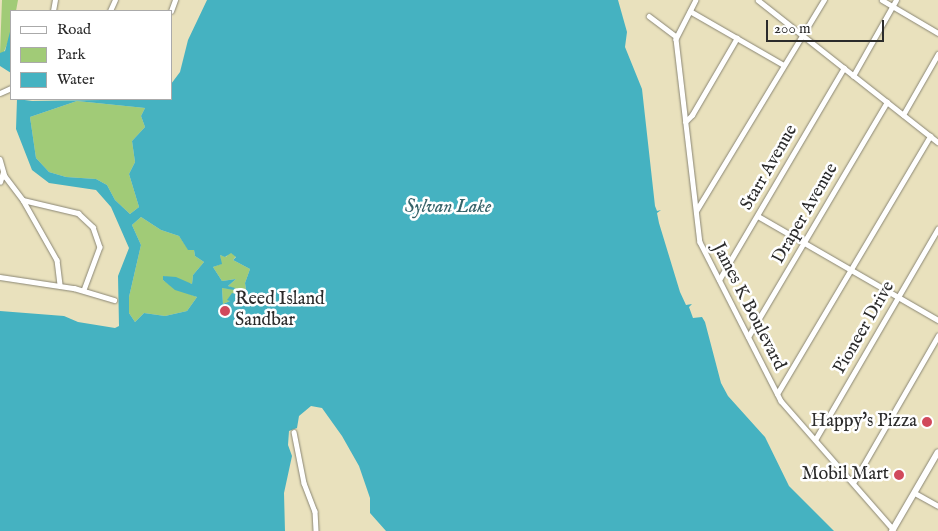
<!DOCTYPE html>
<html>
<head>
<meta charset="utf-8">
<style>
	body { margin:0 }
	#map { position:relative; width:938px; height:531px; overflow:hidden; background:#e9e1bd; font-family:"IM FELL English",serif }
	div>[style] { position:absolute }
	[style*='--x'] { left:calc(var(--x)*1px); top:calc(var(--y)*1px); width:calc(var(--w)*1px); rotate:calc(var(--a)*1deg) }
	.green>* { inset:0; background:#a1cb77 }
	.water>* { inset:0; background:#45b2c1 }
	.roads { filter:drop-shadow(0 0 1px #8a8674) drop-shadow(0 0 1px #8a8674) }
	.minor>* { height:4.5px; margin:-2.25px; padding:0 2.25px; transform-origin:2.25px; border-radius:2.25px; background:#fff }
	.highway>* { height:6px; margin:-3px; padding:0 3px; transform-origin:3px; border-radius:3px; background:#fff }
	.dots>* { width:14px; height:14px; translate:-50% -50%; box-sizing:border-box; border:2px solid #fff; border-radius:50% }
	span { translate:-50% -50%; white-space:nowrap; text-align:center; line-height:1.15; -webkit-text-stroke:5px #fff; paint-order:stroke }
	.street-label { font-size:18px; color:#2b2b2b }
	.poi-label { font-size:18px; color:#2b2b2b }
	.left { translate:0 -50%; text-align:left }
	.right { translate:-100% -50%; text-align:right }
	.water-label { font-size:19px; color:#356167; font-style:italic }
	.legend { position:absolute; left:10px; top:10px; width:162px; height:90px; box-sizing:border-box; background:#fff; border:1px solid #aaa; margin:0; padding:6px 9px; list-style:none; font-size:15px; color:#2b2b2b }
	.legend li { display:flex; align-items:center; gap:10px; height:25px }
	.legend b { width:25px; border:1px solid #aaa }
	.scale { position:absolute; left:766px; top:20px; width:118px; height:22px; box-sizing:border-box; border:2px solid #2b2b2b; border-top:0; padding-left:6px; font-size:15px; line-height:18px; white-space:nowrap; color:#2b2b2b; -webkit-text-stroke:4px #fff; paint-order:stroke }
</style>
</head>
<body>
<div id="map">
	<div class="green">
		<div style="clip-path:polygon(2px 0,18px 0,16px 11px,11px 11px,10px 37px,3px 54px,0 53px)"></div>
		<div style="clip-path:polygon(77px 101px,145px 108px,141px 116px,145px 127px,132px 141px,135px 162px,129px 174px,139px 207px,130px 214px,115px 200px,107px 185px,96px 179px,66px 177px,49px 172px,36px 158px,30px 117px)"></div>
		<div style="clip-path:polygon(141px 217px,161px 230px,179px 236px,188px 249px,194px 250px,195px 256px,204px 262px,193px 275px,192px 284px,163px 276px,163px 280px,174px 288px,197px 297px,187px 311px,165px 316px,144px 313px,135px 322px,129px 313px,129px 297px,141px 245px,132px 225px)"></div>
		<div style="clip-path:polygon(230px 252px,236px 256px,233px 260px,250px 269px,245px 283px,247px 297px,235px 300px,237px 294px,234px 292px,228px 299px,230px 301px,223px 304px,222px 288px,235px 289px,228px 286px,236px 279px,222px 281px,213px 267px,221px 264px,220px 255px,226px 257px)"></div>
	</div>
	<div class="water">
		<div style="clip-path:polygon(evenodd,207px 0,618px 0,627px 32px,625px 47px,642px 89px,655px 206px,657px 211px,661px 210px,657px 213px,659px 223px,680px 292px,686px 305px,692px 304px,689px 307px,693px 318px,702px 317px,705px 322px,721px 383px,728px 396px,765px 437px,789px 486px,834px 531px,386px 531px,370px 513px,370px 498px,359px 466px,342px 436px,322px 408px,311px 406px,299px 416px,297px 428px,289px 431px,288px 445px,292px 456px,284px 493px,285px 531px,0 531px,0 311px,64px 316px,78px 322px,115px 328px,119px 326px,118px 276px,129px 248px,111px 207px,96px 190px,49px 183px,32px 170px,16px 129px,17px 99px,32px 101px,171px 99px,171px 84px,180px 72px,188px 40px,207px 0,77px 101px,145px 108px,141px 116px,145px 127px,132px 141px,135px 162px,129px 174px,139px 207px,130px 214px,115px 200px,107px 185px,96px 179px,66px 177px,49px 172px,36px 158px,30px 117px,77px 101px,207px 0,141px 217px,161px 230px,179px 236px,188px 250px,194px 250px,195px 256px,204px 262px,193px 275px,192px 284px,176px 277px,163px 276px,163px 280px,175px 290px,197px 297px,187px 311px,165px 316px,144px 313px,135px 322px,129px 313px,129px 297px,141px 245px,132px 225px,141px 217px,207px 0,231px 253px,236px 257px,233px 260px,250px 269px,245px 283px,247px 297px,236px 300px,238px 294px,232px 293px,227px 300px,230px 301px,223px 304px,222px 288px,234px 290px,235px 288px,228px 286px,236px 279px,222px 281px,213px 267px,222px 264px,220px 255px,225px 257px,231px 253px)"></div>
		<div style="clip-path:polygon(11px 28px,11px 73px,0 66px,0 53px,5px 51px)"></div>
	</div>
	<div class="roads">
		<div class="minor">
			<div style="--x:696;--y:0;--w:44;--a:117.1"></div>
			<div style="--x:676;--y:39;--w:204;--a:83.3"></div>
			<div style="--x:700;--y:242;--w:178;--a:63"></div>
			<div style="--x:781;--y:401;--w:170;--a:48.8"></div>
			<div style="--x:758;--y:0;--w:229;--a:38.3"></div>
			<div style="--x:882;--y:0;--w:65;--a:30.5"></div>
			<div style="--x:53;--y:11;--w:11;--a:-80"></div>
			<div style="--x:110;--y:11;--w:12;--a:-66"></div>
			<div style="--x:171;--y:11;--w:12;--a:-70"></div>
			<div style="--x:690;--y:11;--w:108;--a:29.9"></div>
			<div style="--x:649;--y:16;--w:34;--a:37"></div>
			<div style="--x:853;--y:76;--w:87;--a:-60.5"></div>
			<div style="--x:0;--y:93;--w:12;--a:-24"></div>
			<div style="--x:903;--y:115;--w:70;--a:-60.2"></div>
			<div style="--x:685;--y:122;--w:10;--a:-45"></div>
			<div style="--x:692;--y:115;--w:89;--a:-59.7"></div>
			<div style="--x:0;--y:159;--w:18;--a:74"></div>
			<div style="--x:5;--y:176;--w:30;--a:53"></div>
			<div style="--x:23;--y:200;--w:69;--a:60.5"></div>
			<div style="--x:57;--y:260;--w:25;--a:83"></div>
			<div style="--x:0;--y:182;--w:10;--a:-73"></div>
			<div style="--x:23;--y:200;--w:57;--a:13.3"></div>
			<div style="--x:78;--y:213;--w:21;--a:43"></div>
			<div style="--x:93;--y:227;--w:21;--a:71"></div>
			<div style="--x:100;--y:247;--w:46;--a:110.4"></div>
			<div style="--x:696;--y:211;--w:247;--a:-58.8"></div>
			<div style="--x:758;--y:216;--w:208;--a:30"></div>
			<div style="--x:0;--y:277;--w:75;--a:8.5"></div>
			<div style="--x:74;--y:288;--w:42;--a:16.7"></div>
			<div style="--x:719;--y:280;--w:246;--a:-59.5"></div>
			<div style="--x:748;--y:337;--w:273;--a:-59.4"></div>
			<div style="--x:777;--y:394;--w:300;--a:-59.3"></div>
			<div style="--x:294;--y:432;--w:52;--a:78.9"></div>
			<div style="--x:304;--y:483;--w:30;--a:69"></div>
			<div style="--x:315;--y:511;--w:20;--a:87"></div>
			<div style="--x:815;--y:440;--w:244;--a:-59.8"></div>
			<div style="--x:853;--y:483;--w:170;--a:-60"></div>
			<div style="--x:915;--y:493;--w:26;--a:29"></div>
		</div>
		<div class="highway">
			<div style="--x:892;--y:531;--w:91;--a:-59.8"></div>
		</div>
	</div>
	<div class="dots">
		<div style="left:225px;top:311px;background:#d1495b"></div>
		<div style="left:927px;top:422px;background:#d1495b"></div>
		<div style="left:899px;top:475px;background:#d1495b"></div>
	</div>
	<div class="street-label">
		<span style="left:770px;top:168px;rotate:-60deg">Starr Avenue</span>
		<span style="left:806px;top:214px;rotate:-60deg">Draper Avenue</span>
		<span style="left:748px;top:307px;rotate:63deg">James K Boulevard</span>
		<span style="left:865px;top:328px;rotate:-60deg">Pioneer Drive</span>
	</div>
	<div class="poi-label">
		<span class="left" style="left:235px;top:311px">Reed Island<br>Sandbar</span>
		<span class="right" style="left:917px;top:422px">Happy's Pizza</span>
		<span class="right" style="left:889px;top:475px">Mobil Mart</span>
	</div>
	<div class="water-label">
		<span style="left:448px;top:208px">Sylvan Lake</span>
	</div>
	<ul class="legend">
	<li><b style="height:6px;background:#fff"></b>Road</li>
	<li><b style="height:14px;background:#a1cb77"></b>Park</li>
	<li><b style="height:14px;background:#45b2c1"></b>Water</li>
	</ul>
	<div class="scale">200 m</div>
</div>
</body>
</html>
